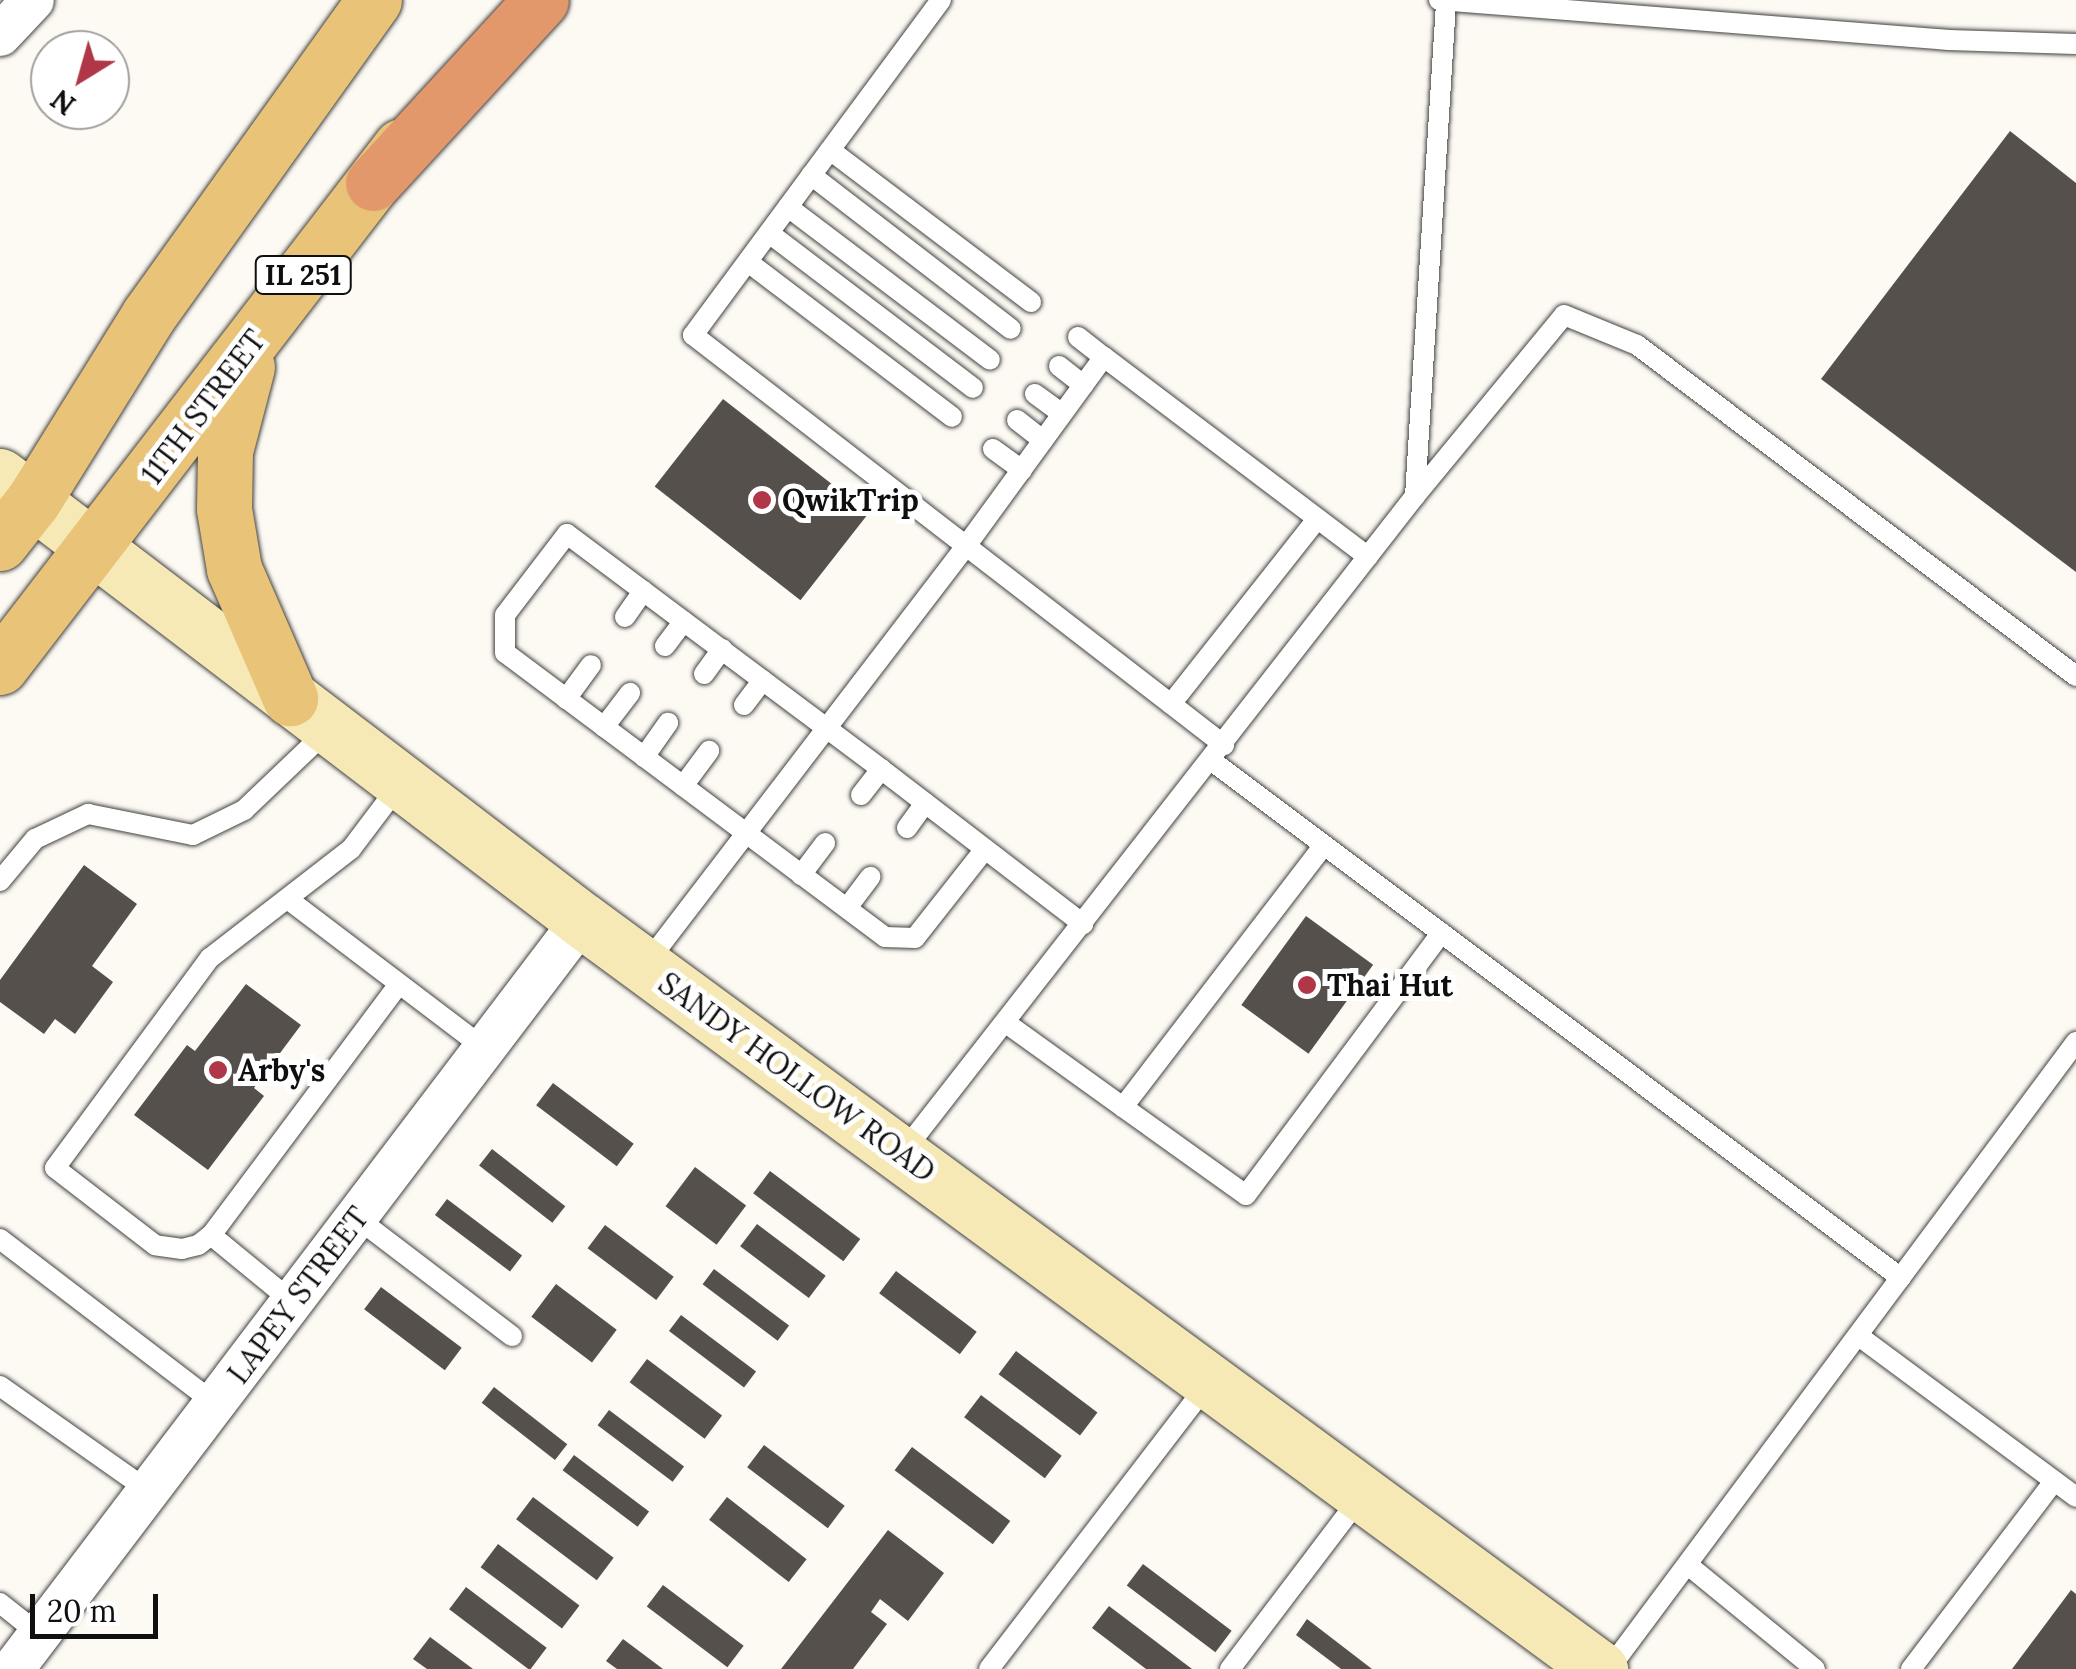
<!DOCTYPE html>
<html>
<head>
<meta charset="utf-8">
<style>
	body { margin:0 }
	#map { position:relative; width:2076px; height:1669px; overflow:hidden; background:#fdfaf3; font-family:Lora,serif }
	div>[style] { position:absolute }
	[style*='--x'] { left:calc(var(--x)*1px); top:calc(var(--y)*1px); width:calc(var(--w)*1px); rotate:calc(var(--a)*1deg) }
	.building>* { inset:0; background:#56504d; transform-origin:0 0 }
	.roads { filter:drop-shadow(0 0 2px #424242) drop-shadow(0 0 2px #424242) }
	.lane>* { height:20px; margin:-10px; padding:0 10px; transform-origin:10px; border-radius:10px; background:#fff }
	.street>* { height:42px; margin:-21px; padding:0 21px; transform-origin:21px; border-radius:21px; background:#fff }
	.secondary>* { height:55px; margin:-27.5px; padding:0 27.5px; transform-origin:27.5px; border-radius:27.5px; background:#f6e9b5 }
	.primary>* { height:55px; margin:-27.5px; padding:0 27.5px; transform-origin:27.5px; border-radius:27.5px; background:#e8c378 }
	.highway>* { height:55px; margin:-27.5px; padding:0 27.5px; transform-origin:27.5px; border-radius:27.5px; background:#e3986b }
	.dots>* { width:28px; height:28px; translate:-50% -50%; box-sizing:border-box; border:5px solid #fff; border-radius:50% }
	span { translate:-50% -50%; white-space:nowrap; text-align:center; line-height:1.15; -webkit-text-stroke:10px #fff; paint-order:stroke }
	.shield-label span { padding:2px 8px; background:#fff; border:2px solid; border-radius:8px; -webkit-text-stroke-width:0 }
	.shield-label { font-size:28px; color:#0f0f0f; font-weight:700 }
	.street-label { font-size:30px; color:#0f0f0f }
	.poi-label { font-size:30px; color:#0f0f0f; font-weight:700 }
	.left { translate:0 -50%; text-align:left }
	.north { position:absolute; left:30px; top:30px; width:100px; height:100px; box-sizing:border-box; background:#fff; border:2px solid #9f9f9f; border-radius:50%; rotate:217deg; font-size:28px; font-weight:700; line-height:40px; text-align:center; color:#0f0f0f }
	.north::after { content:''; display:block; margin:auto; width:35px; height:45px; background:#af3747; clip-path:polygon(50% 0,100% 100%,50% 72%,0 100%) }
	.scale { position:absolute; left:30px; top:1594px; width:128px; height:45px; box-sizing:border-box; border:5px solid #0f0f0f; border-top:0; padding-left:12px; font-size:30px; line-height:35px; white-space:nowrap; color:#0f0f0f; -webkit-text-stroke:8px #fff; paint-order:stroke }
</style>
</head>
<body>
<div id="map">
	<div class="building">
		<div style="clip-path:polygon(2010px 131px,2076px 183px,2076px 572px,1821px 379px)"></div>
		<div style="left:723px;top:399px;width:185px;height:111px;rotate:38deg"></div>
		<div style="clip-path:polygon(84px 865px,137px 904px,92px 966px,113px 982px,75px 1034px,55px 1019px,44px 1034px,0 1002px,0 980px)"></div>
		<div style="left:1306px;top:916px;width:83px;height:110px;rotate:36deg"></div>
		<div style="clip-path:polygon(246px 984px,301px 1025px,254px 1088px,264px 1096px,208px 1170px,134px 1115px,187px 1045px,195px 1051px)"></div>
		<div style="left:553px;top:1083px;width:101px;height:28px;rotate:37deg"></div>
		<div style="left:492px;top:1149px;width:93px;height:21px;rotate:38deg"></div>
		<div style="left:695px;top:1167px;width:64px;height:49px;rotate:37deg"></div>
		<div style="left:770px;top:1171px;width:113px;height:28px;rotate:37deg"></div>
		<div style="left:447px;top:1199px;width:94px;height:20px;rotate:37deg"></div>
		<div style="left:757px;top:1224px;width:86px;height:28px;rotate:37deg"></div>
		<div style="left:605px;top:1225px;width:86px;height:29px;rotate:37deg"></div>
		<div style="left:714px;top:1269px;width:94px;height:19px;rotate:37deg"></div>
		<div style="left:896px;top:1271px;width:101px;height:28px;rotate:37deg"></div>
		<div style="left:556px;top:1284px;width:76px;height:41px;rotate:37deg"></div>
		<div style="left:381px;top:1287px;width:101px;height:28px;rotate:37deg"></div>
		<div style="left:681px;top:1315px;width:94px;height:20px;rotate:37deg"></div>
		<div style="left:1016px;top:1351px;width:102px;height:29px;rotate:37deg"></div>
		<div style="left:647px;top:1359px;width:94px;height:29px;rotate:37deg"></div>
		<div style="left:494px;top:1387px;width:93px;height:20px;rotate:38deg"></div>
		<div style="left:981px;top:1395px;width:101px;height:28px;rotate:37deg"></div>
		<div style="left:609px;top:1410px;width:94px;height:19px;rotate:37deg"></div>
		<div style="left:764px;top:1445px;width:101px;height:28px;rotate:37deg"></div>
		<div style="left:912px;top:1447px;width:123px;height:29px;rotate:37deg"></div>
		<div style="left:574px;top:1455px;width:94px;height:19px;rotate:37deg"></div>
		<div style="left:533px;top:1497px;width:101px;height:28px;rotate:37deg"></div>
		<div style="left:727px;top:1497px;width:101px;height:29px;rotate:38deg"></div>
		<div style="clip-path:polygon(888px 1530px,944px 1573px,908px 1621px,880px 1599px,871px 1612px,887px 1624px,853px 1669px,781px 1669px)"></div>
		<div style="left:498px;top:1544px;width:102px;height:29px;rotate:37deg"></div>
		<div style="left:1143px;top:1564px;width:111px;height:27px;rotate:37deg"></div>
		<div style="left:663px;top:1585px;width:101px;height:27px;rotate:37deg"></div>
		<div style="left:466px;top:1587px;width:101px;height:28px;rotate:37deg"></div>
		<div style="clip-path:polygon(2071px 1590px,2076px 1594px,2076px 1669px,2012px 1669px)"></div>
		<div style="clip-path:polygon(1109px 1606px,1192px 1669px,1146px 1669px,1092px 1628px)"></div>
		<div style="clip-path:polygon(1307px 1619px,1372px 1669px,1341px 1669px,1296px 1635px)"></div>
		<div style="clip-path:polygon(430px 1637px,473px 1669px,427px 1669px,413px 1659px)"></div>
		<div style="clip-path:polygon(623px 1639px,663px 1669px,617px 1669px,606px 1661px)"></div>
	</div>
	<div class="roads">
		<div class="lane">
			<div style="--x:941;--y:0;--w:417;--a:126.5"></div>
			<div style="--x:693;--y:335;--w:671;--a:37.67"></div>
			<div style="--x:1439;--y:0;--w:512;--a:4.48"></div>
			<div style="--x:1949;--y:40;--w:127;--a:1.8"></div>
			<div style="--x:830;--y:150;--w:252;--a:37.1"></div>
			<div style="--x:811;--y:175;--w:252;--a:37.6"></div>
			<div style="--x:788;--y:207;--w:253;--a:37.1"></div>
			<div style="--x:769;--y:233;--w:256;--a:37.2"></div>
			<div style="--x:748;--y:262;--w:256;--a:37.2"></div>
			<div style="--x:1078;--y:337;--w:33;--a:38"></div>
			<div style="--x:1059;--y:366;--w:31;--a:38"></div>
			<div style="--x:1035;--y:394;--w:32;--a:36"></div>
			<div style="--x:1017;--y:420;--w:33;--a:38"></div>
			<div style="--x:993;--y:449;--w:36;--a:36"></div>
			<div style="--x:1415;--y:496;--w:496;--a:-86.4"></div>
			<div style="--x:625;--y:617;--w:32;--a:-55"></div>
			<div style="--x:665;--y:646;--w:31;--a:-53"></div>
			<div style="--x:704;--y:674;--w:31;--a:-54"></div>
			<div style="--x:566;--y:699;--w:42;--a:-53.7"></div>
			<div style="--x:1171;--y:704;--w:236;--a:-51.7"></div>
			<div style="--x:744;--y:705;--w:31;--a:-53"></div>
			<div style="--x:604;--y:727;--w:43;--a:-52.6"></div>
			<div style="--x:644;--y:757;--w:42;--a:-54.8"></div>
			<div style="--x:1212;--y:761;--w:861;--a:36.88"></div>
			<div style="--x:683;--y:786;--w:44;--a:-53.4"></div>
			<div style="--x:861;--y:795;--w:33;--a:-52"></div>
			<div style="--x:907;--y:828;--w:31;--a:-54"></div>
			<div style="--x:985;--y:849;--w:113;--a:128.2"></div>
			<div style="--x:915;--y:938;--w:30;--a:-178"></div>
			<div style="--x:885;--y:937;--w:474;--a:-143.2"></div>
			<div style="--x:505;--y:653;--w:38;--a:-90"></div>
			<div style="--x:505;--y:615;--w:102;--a:-52.6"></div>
			<div style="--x:567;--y:534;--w:392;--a:36.8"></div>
			<div style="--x:881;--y:769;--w:255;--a:37.5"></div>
			<div style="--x:801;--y:875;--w:40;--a:-53"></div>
			<div style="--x:0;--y:881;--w:55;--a:-50.2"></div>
			<div style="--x:35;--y:839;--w:59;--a:-25.3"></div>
			<div style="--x:88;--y:814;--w:107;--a:11.3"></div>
			<div style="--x:193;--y:835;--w:57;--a:-26.1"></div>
			<div style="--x:244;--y:810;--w:116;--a:-43.6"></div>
			<div style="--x:289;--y:900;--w:246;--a:37.2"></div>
			<div style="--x:847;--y:908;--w:39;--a:-53"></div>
			<div style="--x:646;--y:964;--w:526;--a:-52.56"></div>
			<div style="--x:966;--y:546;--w:234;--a:-53.9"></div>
			<div style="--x:1104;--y:357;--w:331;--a:37.1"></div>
			<div style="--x:399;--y:984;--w:314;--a:126.8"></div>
			<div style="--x:211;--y:1235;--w:16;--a:142"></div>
			<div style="--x:198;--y:1245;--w:16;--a:166"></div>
			<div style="--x:182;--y:1249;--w:27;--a:-172"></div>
			<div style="--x:155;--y:1245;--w:126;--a:-142.4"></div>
			<div style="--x:55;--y:1168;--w:261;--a:-53.6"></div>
			<div style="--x:210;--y:958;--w:178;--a:-37.7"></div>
			<div style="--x:351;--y:849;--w:83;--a:-52.9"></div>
			<div style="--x:1006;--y:1023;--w:144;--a:35.7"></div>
			<div style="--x:1123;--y:1107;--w:330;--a:-52.5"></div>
			<div style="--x:1123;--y:1107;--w:151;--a:35.6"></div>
			<div style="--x:1246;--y:1195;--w:327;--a:-53.3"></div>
			<div style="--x:903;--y:1152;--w:832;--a:-52.03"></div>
			<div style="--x:1415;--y:496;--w:234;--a:-50.5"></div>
			<div style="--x:1564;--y:315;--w:79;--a:22.3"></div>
			<div style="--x:1637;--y:345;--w:550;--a:37.02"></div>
			<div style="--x:357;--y:1218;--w:195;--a:37.3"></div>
			<div style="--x:211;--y:1235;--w:106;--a:39.3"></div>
			<div style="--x:0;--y:1239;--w:272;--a:37.4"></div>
			<div style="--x:1860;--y:1337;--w:269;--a:36.5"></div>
			<div style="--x:0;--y:1386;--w:182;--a:35.2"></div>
			<div style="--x:1688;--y:1565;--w:164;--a:39.3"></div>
			<div style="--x:0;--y:1603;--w:50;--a:38.5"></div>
			<div style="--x:989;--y:1669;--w:363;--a:-52.5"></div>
			<div style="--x:1230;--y:1669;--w:218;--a:-52.8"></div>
			<div style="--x:1609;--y:1669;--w:782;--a:-53.32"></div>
			<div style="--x:1911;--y:1669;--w:236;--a:-52.7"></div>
		</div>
		<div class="street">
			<div style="--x:0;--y:35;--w:48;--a:-46.7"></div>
			<div style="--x:13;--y:1669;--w:941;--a:-52.78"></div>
		</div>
		<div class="secondary">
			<div style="--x:0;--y:476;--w:732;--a:37.34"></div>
			<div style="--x:582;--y:920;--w:1264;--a:36.34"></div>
		</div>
		<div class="primary">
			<div style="--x:247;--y:367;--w:87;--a:104.7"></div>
			<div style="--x:225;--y:451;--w:58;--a:91"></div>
			<div style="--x:224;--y:509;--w:61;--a:80.5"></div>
			<div style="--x:234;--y:569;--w:141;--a:66.5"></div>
			<div style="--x:0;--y:543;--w:53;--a:-51.8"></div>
			<div style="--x:33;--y:501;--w:218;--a:-58.1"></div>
			<div style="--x:148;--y:316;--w:388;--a:-54.4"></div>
			<div style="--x:0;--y:667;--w:657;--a:-52.42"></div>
		</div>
		<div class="highway">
			<div style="--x:373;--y:183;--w:248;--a:-47.4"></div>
		</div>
	</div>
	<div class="dots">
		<div style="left:762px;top:500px;background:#af3747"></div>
		<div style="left:1307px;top:985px;background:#af3747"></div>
		<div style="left:218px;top:1070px;background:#af3747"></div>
	</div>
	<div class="shield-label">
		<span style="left:303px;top:275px">IL 251</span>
	</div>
	<div class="street-label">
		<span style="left:203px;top:407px;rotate:-53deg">11TH STREET</span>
		<span style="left:797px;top:1077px;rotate:36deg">SANDY HOLLOW ROAD</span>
		<span style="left:298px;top:1295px;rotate:-53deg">LAPEY STREET</span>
	</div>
	<div class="poi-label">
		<span class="left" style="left:782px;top:500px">QwikTrip</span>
		<span class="left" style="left:1327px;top:985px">Thai Hut</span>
		<span class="left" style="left:238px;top:1070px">Arby's</span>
	</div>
	<div class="north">N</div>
	<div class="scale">20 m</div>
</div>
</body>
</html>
